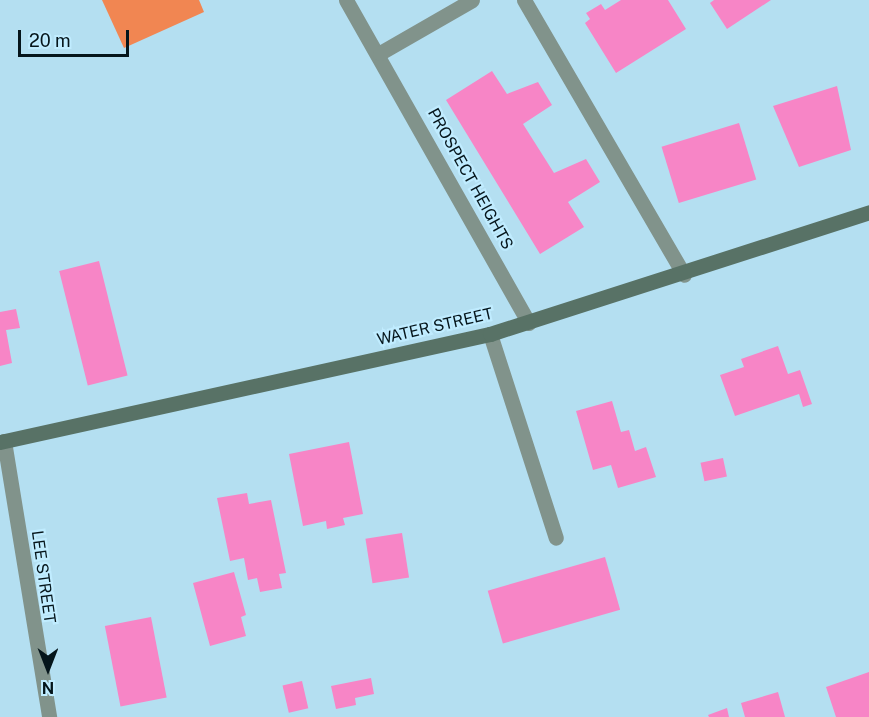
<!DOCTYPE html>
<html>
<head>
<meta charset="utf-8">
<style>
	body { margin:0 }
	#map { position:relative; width:869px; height:717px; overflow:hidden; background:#b4dff1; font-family:"Public Sans",sans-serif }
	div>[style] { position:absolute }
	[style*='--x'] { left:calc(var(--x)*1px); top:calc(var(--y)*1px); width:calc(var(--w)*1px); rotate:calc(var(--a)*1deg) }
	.green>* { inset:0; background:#f18652 }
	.building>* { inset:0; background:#f785c6; transform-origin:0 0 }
	.lane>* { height:15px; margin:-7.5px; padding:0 7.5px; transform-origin:7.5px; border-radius:7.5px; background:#81938b }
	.street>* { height:15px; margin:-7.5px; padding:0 7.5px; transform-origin:7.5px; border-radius:7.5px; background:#81938b }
	.secondary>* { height:15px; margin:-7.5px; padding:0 7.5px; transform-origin:7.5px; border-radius:7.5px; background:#587266 }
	span { translate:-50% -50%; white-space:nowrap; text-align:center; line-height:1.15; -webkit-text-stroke:4.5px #c0ecff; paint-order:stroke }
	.street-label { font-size:16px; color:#05151b }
	.north { position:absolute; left:18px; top:639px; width:60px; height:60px; -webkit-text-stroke:4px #c0ecff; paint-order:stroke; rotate:180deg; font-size:16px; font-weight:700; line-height:24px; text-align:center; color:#05151b }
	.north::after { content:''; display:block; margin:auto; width:21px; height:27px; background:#05151b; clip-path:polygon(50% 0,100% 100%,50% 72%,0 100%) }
	.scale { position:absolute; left:18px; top:30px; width:111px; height:27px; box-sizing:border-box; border:3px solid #05151b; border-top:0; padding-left:8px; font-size:18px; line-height:21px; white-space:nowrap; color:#05151b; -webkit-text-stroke:4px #c0ecff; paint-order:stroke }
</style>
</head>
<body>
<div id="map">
	<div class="green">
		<div style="clip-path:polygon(102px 0,199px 0,204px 12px,124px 48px)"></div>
	</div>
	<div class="building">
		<div style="clip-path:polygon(621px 0,668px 0,686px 29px,616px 73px,585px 23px,590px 19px,586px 13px,601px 4px,605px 10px)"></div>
		<div style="clip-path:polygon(714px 0,771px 0,727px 29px,710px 3px)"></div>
		<div style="clip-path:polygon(492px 71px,507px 94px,538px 82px,552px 105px,523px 124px,554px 173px,586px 159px,600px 182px,568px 202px,584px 227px,540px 254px,446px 100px)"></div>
		<div style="clip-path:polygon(837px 86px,851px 150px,799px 167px,773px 106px)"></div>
		<div style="left:739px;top:123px;width:59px;height:81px;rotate:73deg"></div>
		<div style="left:99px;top:261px;width:118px;height:41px;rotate:76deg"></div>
		<div style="clip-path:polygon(16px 309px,20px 328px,6px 330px,12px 363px,0 366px,0 312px)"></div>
		<div style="clip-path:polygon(778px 346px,788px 374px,800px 370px,812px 404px,803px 407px,799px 394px,735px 416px,720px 375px,744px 367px,741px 359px)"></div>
		<div style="clip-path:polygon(612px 401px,621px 432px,629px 430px,635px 451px,646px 447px,656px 477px,618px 488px,611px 465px,593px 470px,576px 411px)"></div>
		<div style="clip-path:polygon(349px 442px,363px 514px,343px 518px,345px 525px,327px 529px,326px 521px,303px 526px,289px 454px)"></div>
		<div style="left:723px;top:458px;width:19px;height:23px;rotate:78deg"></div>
		<div style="clip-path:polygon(247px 493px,249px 504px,271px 500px,286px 573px,279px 574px,282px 588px,260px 592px,257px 578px,248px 580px,244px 558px,230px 561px,217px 498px)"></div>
		<div style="left:402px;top:533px;width:45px;height:37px;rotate:81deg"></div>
		<div style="left:605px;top:557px;width:55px;height:122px;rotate:74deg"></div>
		<div style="clip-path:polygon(234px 572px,246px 615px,241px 617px,246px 636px,210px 646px,193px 583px)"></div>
		<div style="left:151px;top:617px;width:82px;height:47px;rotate:79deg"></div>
		<div style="clip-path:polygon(869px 672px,869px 717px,836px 717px,826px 687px)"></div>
		<div style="clip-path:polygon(371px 678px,374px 694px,355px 698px,356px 705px,336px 709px,331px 686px)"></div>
		<div style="left:302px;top:681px;width:28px;height:20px;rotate:77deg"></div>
		<div style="clip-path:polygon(778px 692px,785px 717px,745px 717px,741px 703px)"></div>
		<div style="clip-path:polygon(727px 708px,729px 717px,709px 717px,708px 715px)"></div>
	</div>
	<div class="lane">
		<div style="--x:524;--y:0;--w:318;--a:59.8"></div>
		<div style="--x:490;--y:334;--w:214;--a:72.1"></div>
	</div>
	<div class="street">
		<div style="--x:346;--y:0;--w:371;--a:60.5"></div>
		<div style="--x:380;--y:53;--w:106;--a:-29.9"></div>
		<div style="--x:4;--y:441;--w:280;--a:80.7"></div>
	</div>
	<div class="secondary">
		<div style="--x:0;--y:442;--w:502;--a:-12.43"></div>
		<div style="--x:490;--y:334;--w:398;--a:-17.8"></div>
	</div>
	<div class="street-label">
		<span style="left:470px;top:179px;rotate:61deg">PROSPECT HEIGHTS</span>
		<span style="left:435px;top:327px;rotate:-13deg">WATER STREET</span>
		<span style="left:43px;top:577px;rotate:82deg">LEE STREET</span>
	</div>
	<div class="north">N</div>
	<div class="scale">20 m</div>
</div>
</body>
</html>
